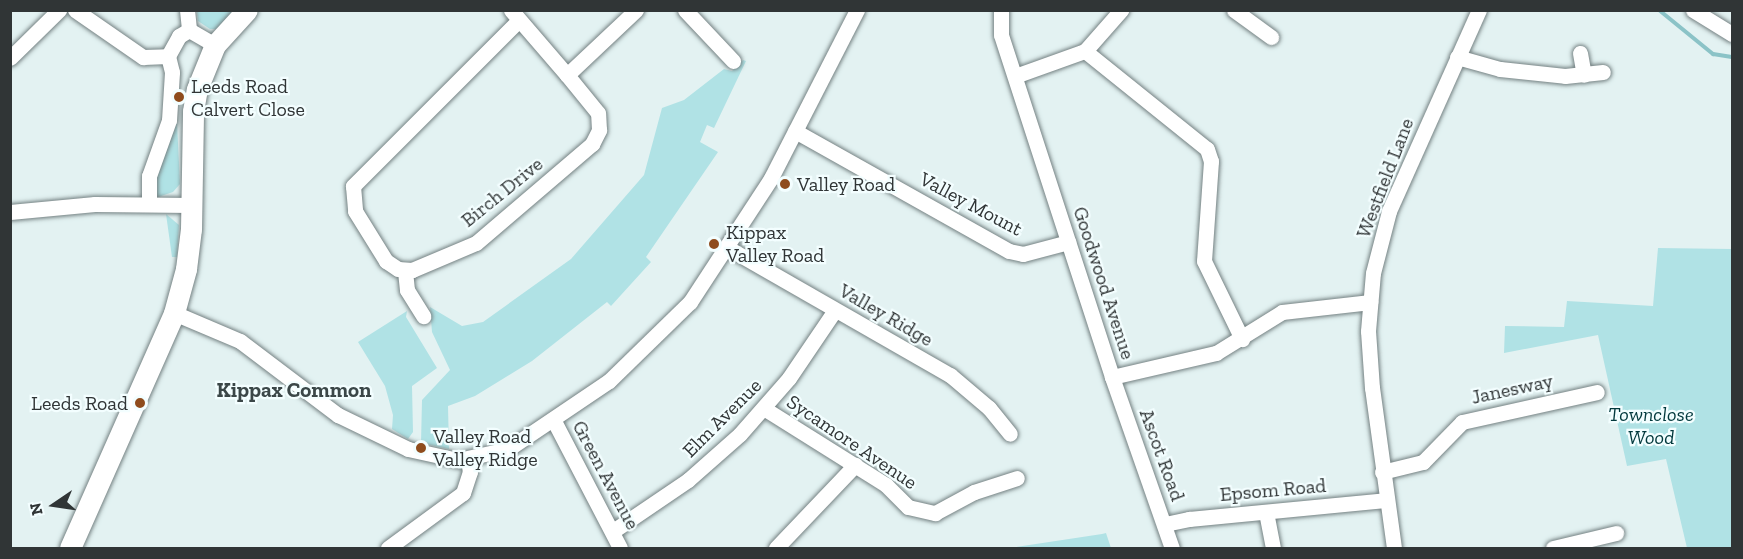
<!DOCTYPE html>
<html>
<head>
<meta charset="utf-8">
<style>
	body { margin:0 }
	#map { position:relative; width:1743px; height:559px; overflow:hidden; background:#e3f2f2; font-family:"Zilla Slab",serif }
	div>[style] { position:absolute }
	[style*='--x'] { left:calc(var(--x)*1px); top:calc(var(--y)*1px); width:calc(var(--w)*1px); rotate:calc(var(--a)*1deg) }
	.green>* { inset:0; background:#b0e2e5 }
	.stream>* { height:4px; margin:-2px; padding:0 2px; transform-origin:2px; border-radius:2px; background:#8bc3c7 }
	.roads { filter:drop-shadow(0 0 2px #748182) drop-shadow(0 0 2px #748182) }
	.minor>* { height:15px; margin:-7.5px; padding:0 7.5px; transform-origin:7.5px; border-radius:7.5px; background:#fff }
	.secondary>* { height:21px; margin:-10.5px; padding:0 10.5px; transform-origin:10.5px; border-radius:10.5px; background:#fff }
	.dots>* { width:16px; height:16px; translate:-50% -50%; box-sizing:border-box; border:3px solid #f3feff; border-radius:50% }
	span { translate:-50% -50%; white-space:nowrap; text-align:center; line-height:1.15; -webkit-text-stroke:4.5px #f3feff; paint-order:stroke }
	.poi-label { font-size:20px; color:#303536 }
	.left { translate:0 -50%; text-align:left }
	.right { translate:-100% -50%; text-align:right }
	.street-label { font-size:20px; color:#303536 }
	.park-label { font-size:20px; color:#02393d; font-style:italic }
	.neighbourhood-label { font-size:21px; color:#3b4748; font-weight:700 }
	.frame { position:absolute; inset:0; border:12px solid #303536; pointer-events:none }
	.north { position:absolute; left:24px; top:475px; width:60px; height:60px; -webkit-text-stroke:4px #f3feff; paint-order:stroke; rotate:257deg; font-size:16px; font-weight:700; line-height:24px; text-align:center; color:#303536 }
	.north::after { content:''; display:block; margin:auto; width:21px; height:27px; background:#303536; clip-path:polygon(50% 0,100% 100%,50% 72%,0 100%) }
</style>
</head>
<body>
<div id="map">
	<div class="green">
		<div style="clip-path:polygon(197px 11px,236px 11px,216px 29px,210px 29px,198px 21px)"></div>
		<div style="clip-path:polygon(743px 60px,746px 61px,714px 128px,707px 125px,700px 142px,718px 152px,646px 257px,651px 262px,611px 306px,607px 302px,532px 361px,475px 396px,448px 406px,449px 449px,421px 443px,422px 400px,450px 370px,432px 332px,430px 307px,462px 326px,483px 322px,571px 259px,644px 175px,662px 108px,684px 100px,724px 69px,732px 71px)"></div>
		<div style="clip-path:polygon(177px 123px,180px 184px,173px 192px,158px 197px,154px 193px,155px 170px,174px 124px)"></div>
		<div style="clip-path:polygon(166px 214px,179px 225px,177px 257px,172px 257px)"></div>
		<div style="clip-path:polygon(1658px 248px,1732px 249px,1732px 548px,1687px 548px,1666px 459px,1627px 466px,1598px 335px,1504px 353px,1505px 326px,1564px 327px,1567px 301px,1653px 306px)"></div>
		<div style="clip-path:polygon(407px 311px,406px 317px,437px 368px,412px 386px,413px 432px,408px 439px,392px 429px,393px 415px,385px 386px,358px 342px)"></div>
		<div style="clip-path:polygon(1106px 533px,1111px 548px,1010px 548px,1102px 534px)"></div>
	</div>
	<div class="stream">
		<div style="--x:1659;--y:10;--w:70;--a:39.2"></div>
		<div style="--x:1713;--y:54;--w:19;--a:9"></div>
	</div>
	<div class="roads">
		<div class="minor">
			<div style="--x:75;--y:10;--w:83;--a:34.7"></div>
			<div style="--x:143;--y:57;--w:25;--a:-2"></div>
			<div style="--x:168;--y:56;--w:23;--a:-61"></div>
			<div style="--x:179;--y:36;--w:12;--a:-31"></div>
			<div style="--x:189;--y:30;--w:30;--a:30"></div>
			<div style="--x:187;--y:10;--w:20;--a:84"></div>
			<div style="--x:511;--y:10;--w:86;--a:49.3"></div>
			<div style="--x:567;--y:75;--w:95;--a:-43.3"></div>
			<div style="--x:685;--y:10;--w:70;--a:46.7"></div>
			<div style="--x:1001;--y:10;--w:25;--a:90"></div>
			<div style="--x:1001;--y:35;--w:360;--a:72"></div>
			<div style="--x:1112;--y:377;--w:107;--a:-13"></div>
			<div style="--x:1216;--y:353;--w:78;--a:-31.8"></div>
			<div style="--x:1282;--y:312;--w:89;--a:-6.5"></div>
			<div style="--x:1234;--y:10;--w:46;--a:36.1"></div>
			<div style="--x:1693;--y:10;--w:46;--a:31.6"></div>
			<div style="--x:519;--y:20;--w:235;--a:135"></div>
			<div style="--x:353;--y:186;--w:25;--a:85"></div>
			<div style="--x:355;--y:211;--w:59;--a:58.2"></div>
			<div style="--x:386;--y:261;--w:14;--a:34"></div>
			<div style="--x:398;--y:269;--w:14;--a:4"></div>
			<div style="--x:412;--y:270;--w:69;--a:-22.9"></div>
			<div style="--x:476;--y:243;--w:153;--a:-40.5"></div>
			<div style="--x:592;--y:144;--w:16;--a:-63"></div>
			<div style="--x:599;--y:130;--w:17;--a:-93"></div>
			<div style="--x:598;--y:113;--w:49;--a:-129.2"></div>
			<div style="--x:1085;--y:51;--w:156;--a:38.8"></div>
			<div style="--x:1207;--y:149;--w:13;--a:72"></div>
			<div style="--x:1211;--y:161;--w:100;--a:94"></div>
			<div style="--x:1204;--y:261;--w:87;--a:64"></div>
			<div style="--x:1580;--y:53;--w:22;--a:80"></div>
			<div style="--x:1457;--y:57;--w:45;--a:15.6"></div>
			<div style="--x:1500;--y:69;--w:65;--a:6.1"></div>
			<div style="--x:1565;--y:76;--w:38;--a:-6"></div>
			<div style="--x:10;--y:58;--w:69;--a:-44.4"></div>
			<div style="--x:1015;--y:76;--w:74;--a:-19.7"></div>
			<div style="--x:1085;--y:51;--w:55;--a:-48.7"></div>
			<div style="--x:795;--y:131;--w:245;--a:29.3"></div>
			<div style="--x:1009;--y:251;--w:14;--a:12"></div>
			<div style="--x:1023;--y:254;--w:47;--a:-14.9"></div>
			<div style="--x:149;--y:204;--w:28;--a:-90"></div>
			<div style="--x:149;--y:176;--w:59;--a:-70.3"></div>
			<div style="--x:169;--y:120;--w:48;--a:-86.4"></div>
			<div style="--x:172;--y:72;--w:16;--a:-104"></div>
			<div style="--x:10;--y:212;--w:85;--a:-5.4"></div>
			<div style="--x:95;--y:204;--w:97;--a:0.6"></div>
			<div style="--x:728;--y:248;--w:256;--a:29.8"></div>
			<div style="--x:950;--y:375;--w:51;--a:40.2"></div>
			<div style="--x:989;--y:408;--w:33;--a:51"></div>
			<div style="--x:405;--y:271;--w:19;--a:84"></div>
			<div style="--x:407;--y:290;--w:31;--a:58"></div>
			<div style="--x:174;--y:313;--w:72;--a:23"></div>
			<div style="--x:240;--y:341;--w:123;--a:37.1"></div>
			<div style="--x:338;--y:415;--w:78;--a:25.9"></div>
			<div style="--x:408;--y:449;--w:51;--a:12.4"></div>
			<div style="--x:458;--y:460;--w:51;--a:-12.4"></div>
			<div style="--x:508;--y:449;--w:122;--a:-34"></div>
			<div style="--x:609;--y:381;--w:113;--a:-44.3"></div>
			<div style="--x:690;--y:302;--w:148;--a:-56.8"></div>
			<div style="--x:771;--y:178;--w:189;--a:-62.9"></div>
			<div style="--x:1112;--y:377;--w:181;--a:70.7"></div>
			<div style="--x:765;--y:409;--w:143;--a:32.1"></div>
			<div style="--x:886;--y:485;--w:31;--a:45"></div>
			<div style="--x:908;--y:507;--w:28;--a:13"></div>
			<div style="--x:935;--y:513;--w:44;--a:-28.3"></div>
			<div style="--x:974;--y:492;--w:45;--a:-18"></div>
			<div style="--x:554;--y:421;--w:143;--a:62.5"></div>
			<div style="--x:1382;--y:472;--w:42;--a:-13.7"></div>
			<div style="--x:1423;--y:462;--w:56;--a:-45.7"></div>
			<div style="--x:1462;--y:422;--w:138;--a:-12.5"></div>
			<div style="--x:1266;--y:512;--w:37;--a:79"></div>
			<div style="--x:1165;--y:524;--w:25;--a:-12"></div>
			<div style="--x:1189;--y:519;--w:197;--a:-5.5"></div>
			<div style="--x:613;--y:531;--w:91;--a:-34.2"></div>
			<div style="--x:688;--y:480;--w:69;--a:-41.5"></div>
			<div style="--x:740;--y:434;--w:74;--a:-48.8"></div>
			<div style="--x:789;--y:378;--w:82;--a:-55.9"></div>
			<div style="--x:388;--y:548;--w:93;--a:-36.3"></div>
			<div style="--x:463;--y:493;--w:22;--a:-72"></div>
			<div style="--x:470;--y:472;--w:13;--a:-99"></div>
			<div style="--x:776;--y:548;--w:115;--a:-46.4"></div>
			<div style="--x:1394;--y:548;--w:162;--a:-97.8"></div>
			<div style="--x:1372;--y:388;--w:57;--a:-94"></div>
			<div style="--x:1368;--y:331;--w:58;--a:-85.1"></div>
			<div style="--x:1373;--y:273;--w:64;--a:-75.5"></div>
			<div style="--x:1389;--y:211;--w:220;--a:-65.9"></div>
			<div style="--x:1553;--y:548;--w:65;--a:-13.4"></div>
		</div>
		<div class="secondary">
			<div style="--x:70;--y:548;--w:257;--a:-66.1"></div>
			<div style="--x:174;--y:313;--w:46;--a:-74.7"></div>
			<div style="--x:186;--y:269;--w:40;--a:-82.9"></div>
			<div style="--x:191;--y:229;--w:118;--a:-89"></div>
			<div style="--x:193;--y:111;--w:22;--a:-80"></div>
			<div style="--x:197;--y:89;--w:48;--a:-67.8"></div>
			<div style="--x:215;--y:45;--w:47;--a:-47.6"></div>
		</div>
	</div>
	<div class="dots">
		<div style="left:179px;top:97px;background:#8f4c1d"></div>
		<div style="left:785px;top:184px;background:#8f4c1d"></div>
		<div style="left:714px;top:244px;background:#8f4c1d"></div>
		<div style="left:140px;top:403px;background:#8f4c1d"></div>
		<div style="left:421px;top:448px;background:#8f4c1d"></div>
	</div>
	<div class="poi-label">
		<span class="left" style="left:191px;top:98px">Leeds Road<br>Calvert Close</span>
		<span class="left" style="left:797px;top:184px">Valley Road</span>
		<span class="left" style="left:726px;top:244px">Kippax<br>Valley Road</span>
		<span class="right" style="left:128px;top:403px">Leeds Road</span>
		<span class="left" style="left:433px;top:448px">Valley Road<br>Valley Ridge</span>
	</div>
	<div class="street-label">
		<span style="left:1385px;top:178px;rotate:-69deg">Westfield Lane</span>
		<span style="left:502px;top:192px;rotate:-39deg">Birch Drive</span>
		<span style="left:971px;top:204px;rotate:28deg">Valley Mount</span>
		<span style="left:1104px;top:283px;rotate:72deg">Goodwood Avenue</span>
		<span style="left:886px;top:315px;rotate:30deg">Valley Ridge</span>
		<span style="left:1512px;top:389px;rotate:-12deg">Janesway</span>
		<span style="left:722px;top:418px;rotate:-45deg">Elm Avenue</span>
		<span style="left:852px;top:442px;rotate:34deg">Sycamore Avenue</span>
		<span style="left:1162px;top:455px;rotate:70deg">Ascot Road</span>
		<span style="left:606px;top:475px;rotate:62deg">Green Avenue</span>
		<span style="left:1273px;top:490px;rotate:-5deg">Epsom Road</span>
	</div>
	<div class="park-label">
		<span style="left:1651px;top:426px">Townclose<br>Wood</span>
	</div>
	<div class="neighbourhood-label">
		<span style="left:294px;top:390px">Kippax Common</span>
	</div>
	<div class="frame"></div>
	<div class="north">N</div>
</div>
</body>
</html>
